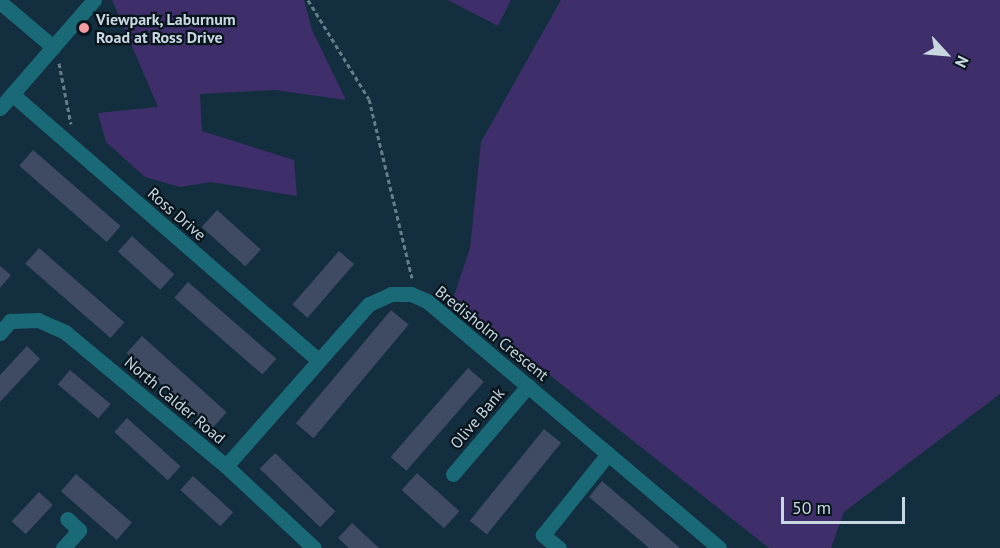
<!DOCTYPE html>
<html>
<head>
<meta charset="utf-8">
<style>
	body { margin:0 }
	#map { position:relative; width:1000px; height:548px; overflow:hidden; background:#132e3e; font-family:"PT Sans",sans-serif }
	div>[style] { position:absolute }
	[style*='--x'] { left:calc(var(--x)*1px); top:calc(var(--y)*1px); width:calc(var(--w)*1px); rotate:calc(var(--a)*1deg) }
	.green>* { inset:0; background:#3e2f6a }
	.building>* { inset:0; background:#3f4a63; transform-origin:0 0 }
	.path>* { height:3px; margin-top:-1.5px; transform-origin:0; background:repeating-linear-gradient(90deg,#677d8a 0 4.5px,transparent 0 7.5px) }
	.minor>* { height:15px; margin:-7.5px; padding:0 7.5px; transform-origin:7.5px; border-radius:7.5px; background:#196a76 }
	.dots>* { width:16px; height:16px; translate:-50% -50%; box-sizing:border-box; border:3px solid #09151c; border-radius:50% }
	span { translate:-50% -50%; white-space:nowrap; text-align:center; line-height:1.15; -webkit-text-stroke:4.5px #09151c; paint-order:stroke }
	.poi-label { font-size:16px; color:#c8d7e2; font-weight:700 }
	.left { translate:0 -50%; text-align:left }
	.street-label { font-size:16px; color:#c8d7e2 }
	.north { position:absolute; left:916px; top:24px; width:60px; height:60px; -webkit-text-stroke:4px #09151c; paint-order:stroke; rotate:116deg; font-size:16px; font-weight:700; line-height:24px; text-align:center; color:#c8d7e2 }
	.north::after { content:''; display:block; margin:auto; width:21px; height:27px; background:#c8d7e2; clip-path:polygon(50% 0,100% 100%,50% 72%,0 100%) }
	.scale { position:absolute; left:781px; top:497px; width:124px; height:27px; box-sizing:border-box; border:3px solid #c8d7e2; border-top:0; padding-left:8px; font-size:18px; line-height:21px; white-space:nowrap; color:#c8d7e2; -webkit-text-stroke:4px #09151c; paint-order:stroke }
</style>
</head>
<body>
<div id="map">
	<div class="green">
		<div style="clip-path:polygon(112px 0,304px 0,312px 30px,346px 100px,275px 90px,200px 94px,202px 131px,294px 160px,297px 196px,211px 182px,180px 187px,145px 177px,106px 142px,98px 113px,158px 107px)"></div>
		<div style="clip-path:polygon(448px 0,511px 0,498px 26px)"></div>
		<div style="clip-path:polygon(561px 0,1000px 0,1000px 394px,844px 512px,831px 548px,769px 548px,453px 299px,470px 248px,481px 142px)"></div>
	</div>
	<div class="building">
		<div style="left:33px;top:150px;width:116px;height:21px;rotate:41deg"></div>
		<div style="left:217px;top:210px;width:59px;height:23px;rotate:42deg"></div>
		<div style="left:132px;top:236px;width:57px;height:21px;rotate:42deg"></div>
		<div style="left:39px;top:248px;width:113px;height:21px;rotate:41deg"></div>
		<div style="left:339px;top:251px;width:20px;height:71px;rotate:41deg"></div>
		<div style="clip-path:polygon(0 266px,11px 275px,0 288px)"></div>
		<div style="left:188px;top:282px;width:117px;height:21px;rotate:41deg"></div>
		<div style="left:391px;top:310px;width:23px;height:148px;rotate:40deg"></div>
		<div style="left:142px;top:336px;width:114px;height:23px;rotate:42deg"></div>
		<div style="clip-path:polygon(27px 346px,40px 359px,0 402px,0 375px)"></div>
		<div style="left:468px;top:368px;width:21px;height:118px;rotate:41deg"></div>
		<div style="left:70px;top:370px;width:53px;height:19px;rotate:40deg"></div>
		<div style="left:127px;top:418px;width:72px;height:19px;rotate:42deg"></div>
		<div style="left:544px;top:429px;width:22px;height:118px;rotate:39deg"></div>
		<div style="left:275px;top:453px;width:84px;height:22px;rotate:44deg"></div>
		<div style="left:417px;top:473px;width:57px;height:23px;rotate:42deg"></div>
		<div style="left:76px;top:474px;width:74px;height:23px;rotate:41deg"></div>
		<div style="left:193px;top:476px;width:54px;height:19px;rotate:42deg"></div>
		<div style="clip-path:polygon(602px 481px,680px 548px,649px 548px,589px 497px)"></div>
		<div style="left:39px;top:492px;width:19px;height:40px;rotate:43deg"></div>
		<div style="clip-path:polygon(352px 523px,379px 548px,349px 548px,338px 538px)"></div>
	</div>
	<div class="path">
		<div style="--x:308;--y:0;--w:116;--a:58.4"></div>
		<div style="--x:369;--y:99;--w:184;--a:76.5"></div>
		<div style="--x:59;--y:63;--w:62;--a:78.9"></div>
	</div>
	<div class="minor">
		<div style="--x:0;--y:2;--w:70;--a:40.3"></div>
		<div style="--x:12;--y:94;--w:405;--a:41"></div>
		<div style="--x:0;--y:108;--w:143;--a:-49"></div>
		<div style="--x:0;--y:333;--w:16;--a:-50"></div>
		<div style="--x:10;--y:321;--w:28;--a:-2"></div>
		<div style="--x:38;--y:320;--w:30;--a:24"></div>
		<div style="--x:65;--y:332;--w:209;--a:39.8"></div>
		<div style="--x:226;--y:466;--w:120;--a:43"></div>
		<div style="--x:226;--y:466;--w:216;--a:-48.6"></div>
		<div style="--x:369;--y:304;--w:24;--a:-24"></div>
		<div style="--x:391;--y:294;--w:20;--a:0"></div>
		<div style="--x:411;--y:294;--w:17;--a:24"></div>
		<div style="--x:427;--y:301;--w:382;--a:40.2"></div>
		<div style="--x:453;--y:474;--w:116;--a:-49.6"></div>
		<div style="--x:63;--y:548;--w:24;--a:-48"></div>
		<div style="--x:79;--y:530;--w:16;--a:-137"></div>
		<div style="--x:559;--y:548;--w:21;--a:-141"></div>
		<div style="--x:543;--y:535;--w:104;--a:-51.3"></div>
	</div>
	<div class="dots">
		<div style="left:84px;top:28px;background:#f49aa0"></div>
	</div>
	<div class="poi-label">
		<span class="left" style="left:96px;top:28px">Viewpark, Laburnum<br>Road at Ross Drive</span>
	</div>
	<div class="street-label">
		<span style="left:177px;top:214px;rotate:41deg">Ross Drive</span>
		<span style="left:492px;top:333px;rotate:39deg">Bredisholm Crescent</span>
		<span style="left:175px;top:400px;rotate:40deg">North Calder Road</span>
		<span style="left:477px;top:418px;rotate:-50deg">Olive Bank</span>
	</div>
	<div class="north">N</div>
	<div class="scale">50 m</div>
</div>
</body>
</html>
